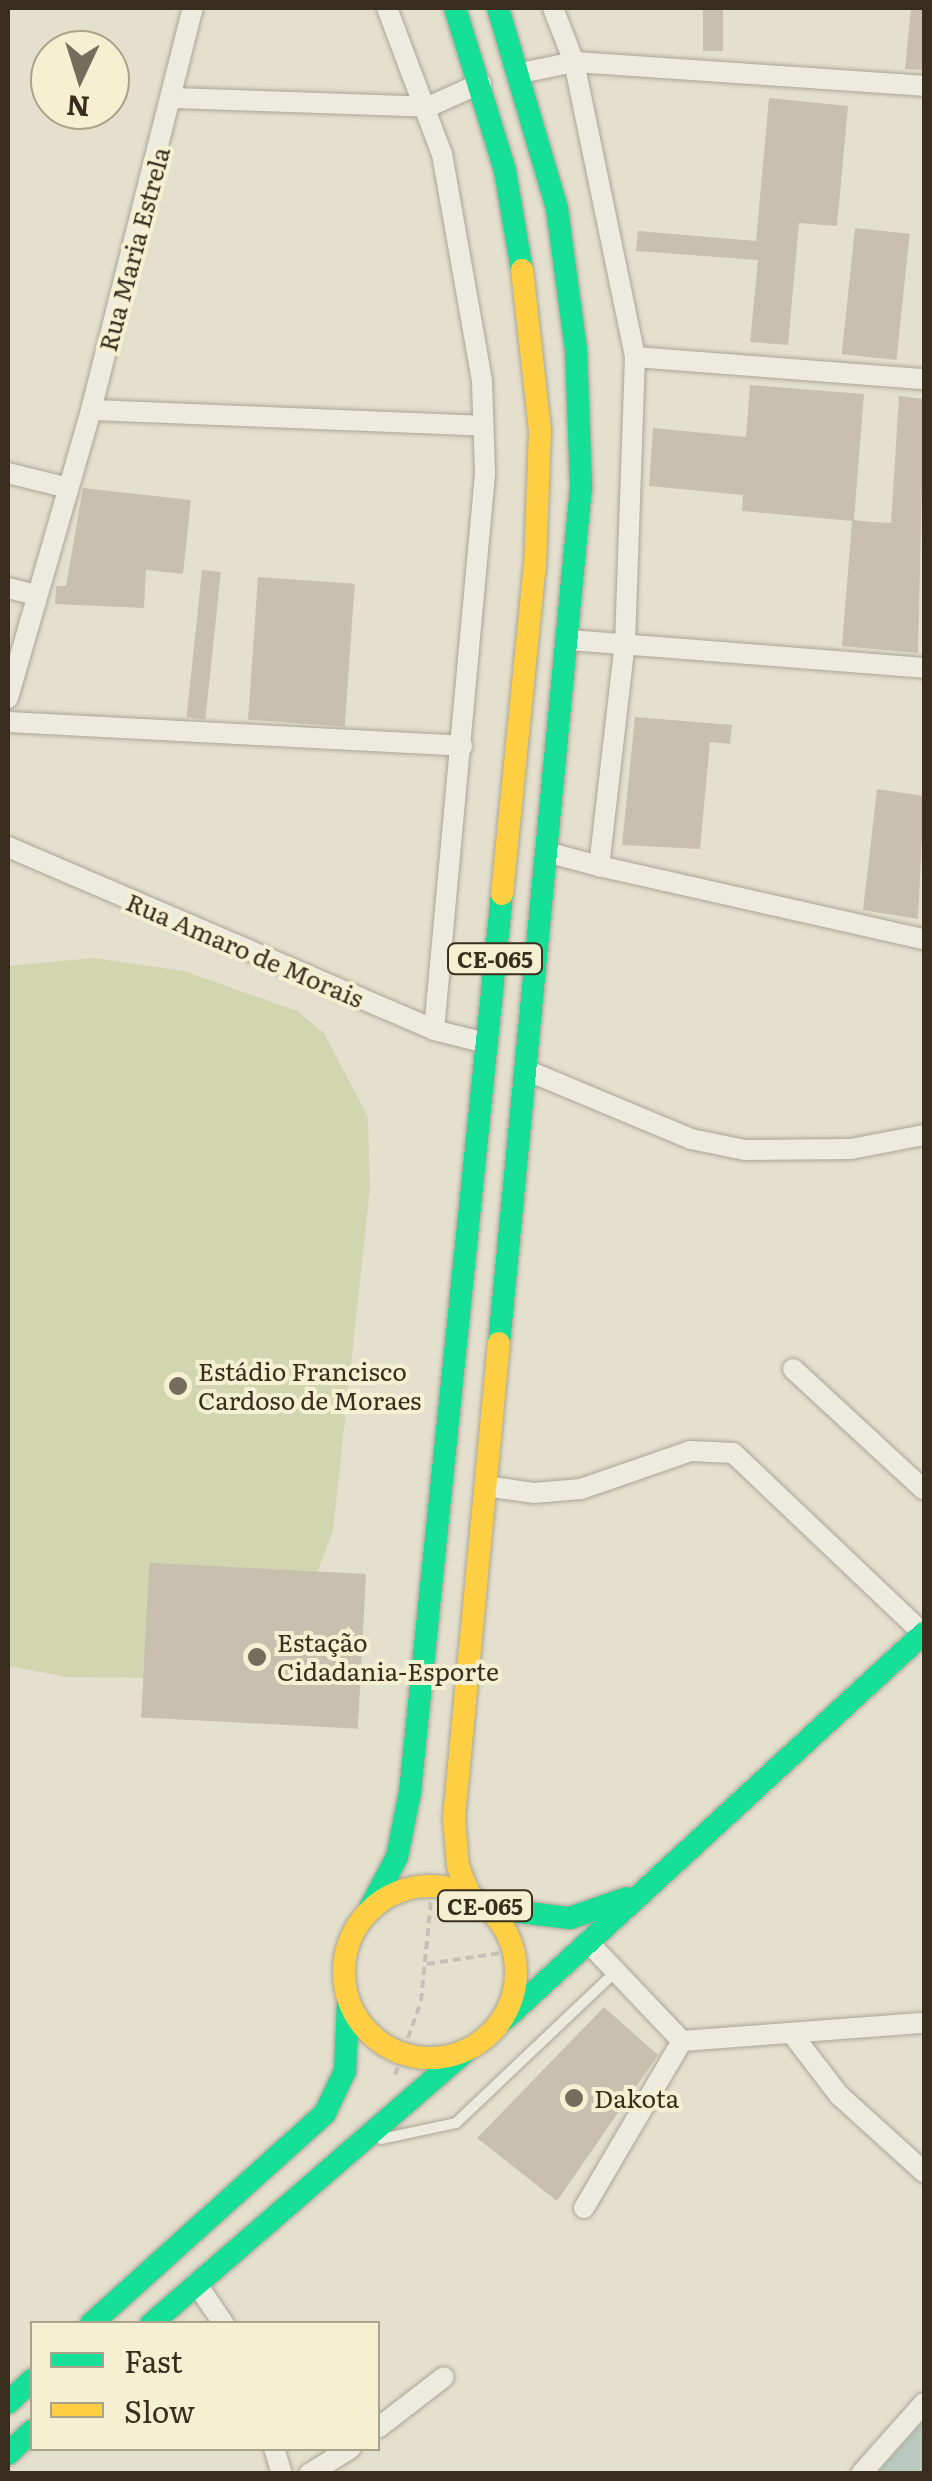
<!DOCTYPE html>
<html>
<head>
<meta charset="utf-8">
<style>
	body { margin:0 }
	#map { position:relative; width:932px; height:2481px; overflow:hidden; background:#e5e0ce; font-family:Literata,serif }
	div>[style] { position:absolute }
	[style*='--x'] { left:calc(var(--x)*1px); top:calc(var(--y)*1px); width:calc(var(--w)*1px); rotate:calc(var(--a)*1deg) }
	.green>* { inset:0; background:#d1d6b0 }
	.water>* { inset:0; background:#b9cac1 }
	.building>* { inset:0; background:#c9bfae; transform-origin:0 0 }
	.path>* { height:4px; margin-top:-2px; transform-origin:0; background:repeating-linear-gradient(90deg,#c5c1b6 0 8px,transparent 0 13px) }
	.roads { filter:drop-shadow(0 0 2px #aaa596) drop-shadow(0 0 2px #aaa596) }
	.lane>* { height:10px; margin:-5px; padding:0 5px; transform-origin:5px; border-radius:5px; background:#edeadf }
	.street>* { height:20px; margin:-10px; padding:0 10px; transform-origin:10px; border-radius:10px; background:#edeadf }
	.fast>* { height:22px; margin:-11px; padding:0 11px; transform-origin:11px; border-radius:11px; background:#16e098 }
	.slow>* { height:22px; margin:-11px; padding:0 11px; transform-origin:11px; border-radius:11px; background:#ffcf43 }
	.slow>.ring { margin:-11px; padding:0; box-sizing:content-box; background:none; border:22px solid #ffcf43; border-radius:50% }
	.dots>* { width:28px; height:28px; translate:-50% -50%; box-sizing:border-box; border:5px solid #f6f0d3; border-radius:50% }
	span { translate:-50% -50%; white-space:nowrap; text-align:center; line-height:1.15; -webkit-text-stroke:8px #f6f0d3; paint-order:stroke }
	.shield-label span { padding:2px 8px; background:#f6f0d3; border:2px solid; border-radius:8px; -webkit-text-stroke-width:0 }
	.shield-label { font-size:22px; color:#392e1e; font-weight:700 }
	.street-label { font-size:25px; color:#392e1e }
	.poi-label { font-size:25px; color:#392e1e }
	.left { translate:0 -50%; text-align:left }
	.frame { position:absolute; inset:0; border:10px solid #392e1e; pointer-events:none }
	.legend { position:absolute; left:30px; top:2321px; width:350px; height:130px; box-sizing:border-box; background:#f6f0d3; border:2px solid #aaa28b; margin:0; padding:12px 18px; list-style:none; font-size:30px; color:#392e1e }
	.legend li { display:flex; align-items:center; gap:20px; height:50px }
	.legend b { width:50px; border:2px solid #aaa28b }
	.north { position:absolute; left:30px; top:30px; width:100px; height:100px; box-sizing:border-box; background:#f6f0d3; border:2px solid #aaa28b; border-radius:50%; rotate:184deg; font-size:28px; font-weight:700; line-height:40px; text-align:center; color:#392e1e }
	.north::after { content:''; display:block; margin:auto; width:35px; height:45px; background:#756c5c; clip-path:polygon(50% 0,100% 100%,50% 72%,0 100%) }
</style>
</head>
<body>
<div id="map">
	<div class="green">
		<div style="clip-path:polygon(93px 958px,184px 971px,297px 1011px,324px 1033px,368px 1117px,370px 1189px,333px 1531px,316px 1576px,289px 1613px,193px 1671px,153px 1678px,67px 1677px,8px 1666px,8px 966px)"></div>
	</div>
	<div class="water">
		<div style="clip-path:polygon(924px 2420px,924px 2473px,877px 2473px)"></div>
	</div>
	<div class="building">
		<div style="left:703px;top:8px;width:20px;height:43px"></div>
		<div style="clip-path:polygon(911px 8px,924px 8px,924px 70px,905px 69px)"></div>
		<div style="clip-path:polygon(769px 98px,848px 106px,837px 226px,799px 223px,788px 345px,750px 342px,758px 260px,636px 251px,638px 231px,756px 241px)"></div>
		<div style="left:855px;top:228px;width:55px;height:127px;rotate:6deg"></div>
		<div style="clip-path:polygon(750px 385px,864px 394px,854px 520px,871px 522px,891px 523px,899px 396px,924px 399px,918px 653px,842px 646px,852px 521px,742px 511px,743px 495px,649px 486px,653px 428px,746px 437px)"></div>
		<div style="clip-path:polygon(83px 488px,191px 500px,183px 574px,146px 570px,144px 608px,55px 604px,56px 586px,66px 586px)"></div>
		<div style="left:202px;top:570px;width:19px;height:148px;rotate:6deg"></div>
		<div style="left:258px;top:577px;width:97px;height:143px;rotate:4deg"></div>
		<div style="clip-path:polygon(635px 717px,732px 725px,730px 744px,710px 742px,700px 849px,622px 845px)"></div>
		<div style="clip-path:polygon(877px 789px,924px 796px,918px 919px,863px 910px)"></div>
		<div style="left:366px;top:1574px;width:155px;height:217px;rotate:93deg"></div>
		<div style="clip-path:polygon(604px 2007px,658px 2055px,557px 2201px,477px 2138px)"></div>
	</div>
	<div class="path">
		<div style="--x:427;--y:1964;--w:87;--a:-8.6"></div>
		<div style="--x:395;--y:2075;--w:78;--a:-70.6"></div>
		<div style="--x:421;--y:2001;--w:122;--a:-84.3"></div>
	</div>
	<div class="roads">
		<div class="lane">
			<div style="--x:381;--y:2139;--w:77;--a:-12"></div>
			<div style="--x:456;--y:2123;--w:216;--a:-43.5"></div>
		</div>
		<div class="street">
			<div style="--x:387;--y:8;--w:156;--a:69.4"></div>
			<div style="--x:442;--y:154;--w:231;--a:80"></div>
			<div style="--x:482;--y:382;--w:92;--a:88.1"></div>
			<div style="--x:485;--y:474;--w:558;--a:95.24"></div>
			<div style="--x:553;--y:8;--w:58;--a:68.7"></div>
			<div style="--x:574;--y:62;--w:301;--a:78.3"></div>
			<div style="--x:635;--y:357;--w:285;--a:92"></div>
			<div style="--x:625;--y:642;--w:226;--a:96.6"></div>
			<div style="--x:599;--y:866;--w:333;--a:12.7"></div>
			<div style="--x:521;--y:73;--w:54;--a:-11.7"></div>
			<div style="--x:574;--y:62;--w:351;--a:3.9"></div>
			<div style="--x:174;--y:98;--w:254;--a:2"></div>
			<div style="--x:428;--y:107;--w:58;--a:-24.4"></div>
			<div style="--x:635;--y:357;--w:290;--a:4.4"></div>
			<div style="--x:91;--y:410;--w:392;--a:2.3"></div>
			<div style="--x:8;--y:473;--w:62;--a:14"></div>
			<div style="--x:8;--y:588;--w:30;--a:14"></div>
			<div style="--x:570;--y:640;--w:355;--a:4.5"></div>
			<div style="--x:8;--y:698;--w:300;--a:-73.9"></div>
			<div style="--x:91;--y:410;--w:415;--a:-75.8"></div>
			<div style="--x:8;--y:722;--w:455;--a:3"></div>
			<div style="--x:8;--y:847;--w:464;--a:23.2"></div>
			<div style="--x:434;--y:1030;--w:54;--a:14"></div>
			<div style="--x:550;--y:853;--w:51;--a:14.9"></div>
			<div style="--x:526;--y:1070;--w:179;--a:22.7"></div>
			<div style="--x:691;--y:1139;--w:55;--a:11.5"></div>
			<div style="--x:745;--y:1150;--w:106;--a:-0.5"></div>
			<div style="--x:851;--y:1149;--w:74;--a:-10.9"></div>
			<div style="--x:793;--y:1369;--w:178;--a:42.7"></div>
			<div style="--x:485;--y:1486;--w:49;--a:8.1"></div>
			<div style="--x:534;--y:1493;--w:47;--a:-4.9"></div>
			<div style="--x:581;--y:1489;--w:116;--a:-19.1"></div>
			<div style="--x:691;--y:1451;--w:42;--a:2.7"></div>
			<div style="--x:733;--y:1453;--w:263;--a:43.5"></div>
			<div style="--x:588;--y:1942;--w:137;--a:46.5"></div>
			<div style="--x:682;--y:2041;--w:243;--a:-4.3"></div>
			<div style="--x:793;--y:2035;--w:76;--a:52.5"></div>
			<div style="--x:839;--y:2095;--w:115;--a:42.2"></div>
			<div style="--x:584;--y:2208;--w:194;--a:-59.6"></div>
			<div style="--x:196;--y:2283;--w:50;--a:55.7"></div>
			<div style="--x:378;--y:2428;--w:83;--a:-37.7"></div>
			<div style="--x:274;--y:2448;--w:27;--a:73"></div>
			<div style="--x:309;--y:2474;--w:49;--a:-31.8"></div>
			<div style="--x:861;--y:2474;--w:95;--a:-48.4"></div>
		</div>
		<div class="fast">
			<div style="--x:455;--y:8;--w:170;--a:72.9"></div>
			<div style="--x:505;--y:171;--w:100;--a:80.3"></div>
			<div style="--x:498;--y:8;--w:209;--a:73.6"></div>
			<div style="--x:557;--y:209;--w:141;--a:82.3"></div>
			<div style="--x:576;--y:349;--w:138;--a:87.9"></div>
			<div style="--x:581;--y:487;--w:860;--a:95.47"></div>
			<div style="--x:488;--y:1908;--w:83;--a:7"></div>
			<div style="--x:570;--y:1918;--w:60;--a:-19.3"></div>
			<div style="--x:369;--y:1910;--w:60;--a:-62.2"></div>
			<div style="--x:397;--y:1857;--w:66;--a:-78.7"></div>
			<div style="--x:410;--y:1792;--w:903;--a:-84.15"></div>
			<div style="--x:505;--y:2019;--w:570;--a:-42.65"></div>
			<div style="--x:91;--y:2324;--w:315;--a:-42"></div>
			<div style="--x:325;--y:2113;--w:47;--a:-64.5"></div>
			<div style="--x:345;--y:2071;--w:69;--a:-87.5"></div>
			<div style="--x:151;--y:2324;--w:415;--a:-40.9"></div>
			<div style="--x:8;--y:2403;--w:33;--a:-44"></div>
			<div style="--x:8;--y:2454;--w:33;--a:-44"></div>
		</div>
		<div class="slow">
			<div style="--x:502;--y:894;--w:330;--a:-84.3"></div>
			<div style="--x:535;--y:566;--w:136;--a:-87.9"></div>
			<div style="--x:540;--y:430;--w:161;--a:-96.4"></div>
			<div class="ring" style="left:344px;top:1886px;width:150px;height:150px"></div>
			<div style="--x:470;--y:1896;--w:32;--a:-112"></div>
			<div style="--x:458;--y:1866;--w:48;--a:-94.8"></div>
			<div style="--x:454;--y:1818;--w:477;--a:-84.6"></div>
		</div>
	</div>
	<div class="dots">
		<div style="left:178px;top:1386px;background:#756c5c"></div>
		<div style="left:257px;top:1657px;background:#756c5c"></div>
		<div style="left:574px;top:2098px;background:#756c5c"></div>
	</div>
	<div class="shield-label">
		<span style="left:495px;top:959px">CE-065</span>
		<span style="left:485px;top:1906px">CE-065</span>
	</div>
	<div class="street-label">
		<span style="left:134px;top:249px;rotate:-75deg">Rua Maria Estrela</span>
		<span style="left:245px;top:950px;rotate:23deg">Rua Amaro de Morais</span>
	</div>
	<div class="poi-label">
		<span class="left" style="left:198px;top:1386px">Estádio Francisco<br>Cardoso de Moraes</span>
		<span class="left" style="left:277px;top:1657px">Estação<br>Cidadania-Esporte</span>
		<span class="left" style="left:594px;top:2098px">Dakota</span>
	</div>
	<div class="frame"></div>
	<ul class="legend">
	<li><b style="height:12px;background:#16e098"></b>Fast</li>
	<li><b style="height:12px;background:#ffcf43"></b>Slow</li>
	</ul>
	<div class="north">N</div>
</div>
</body>
</html>
